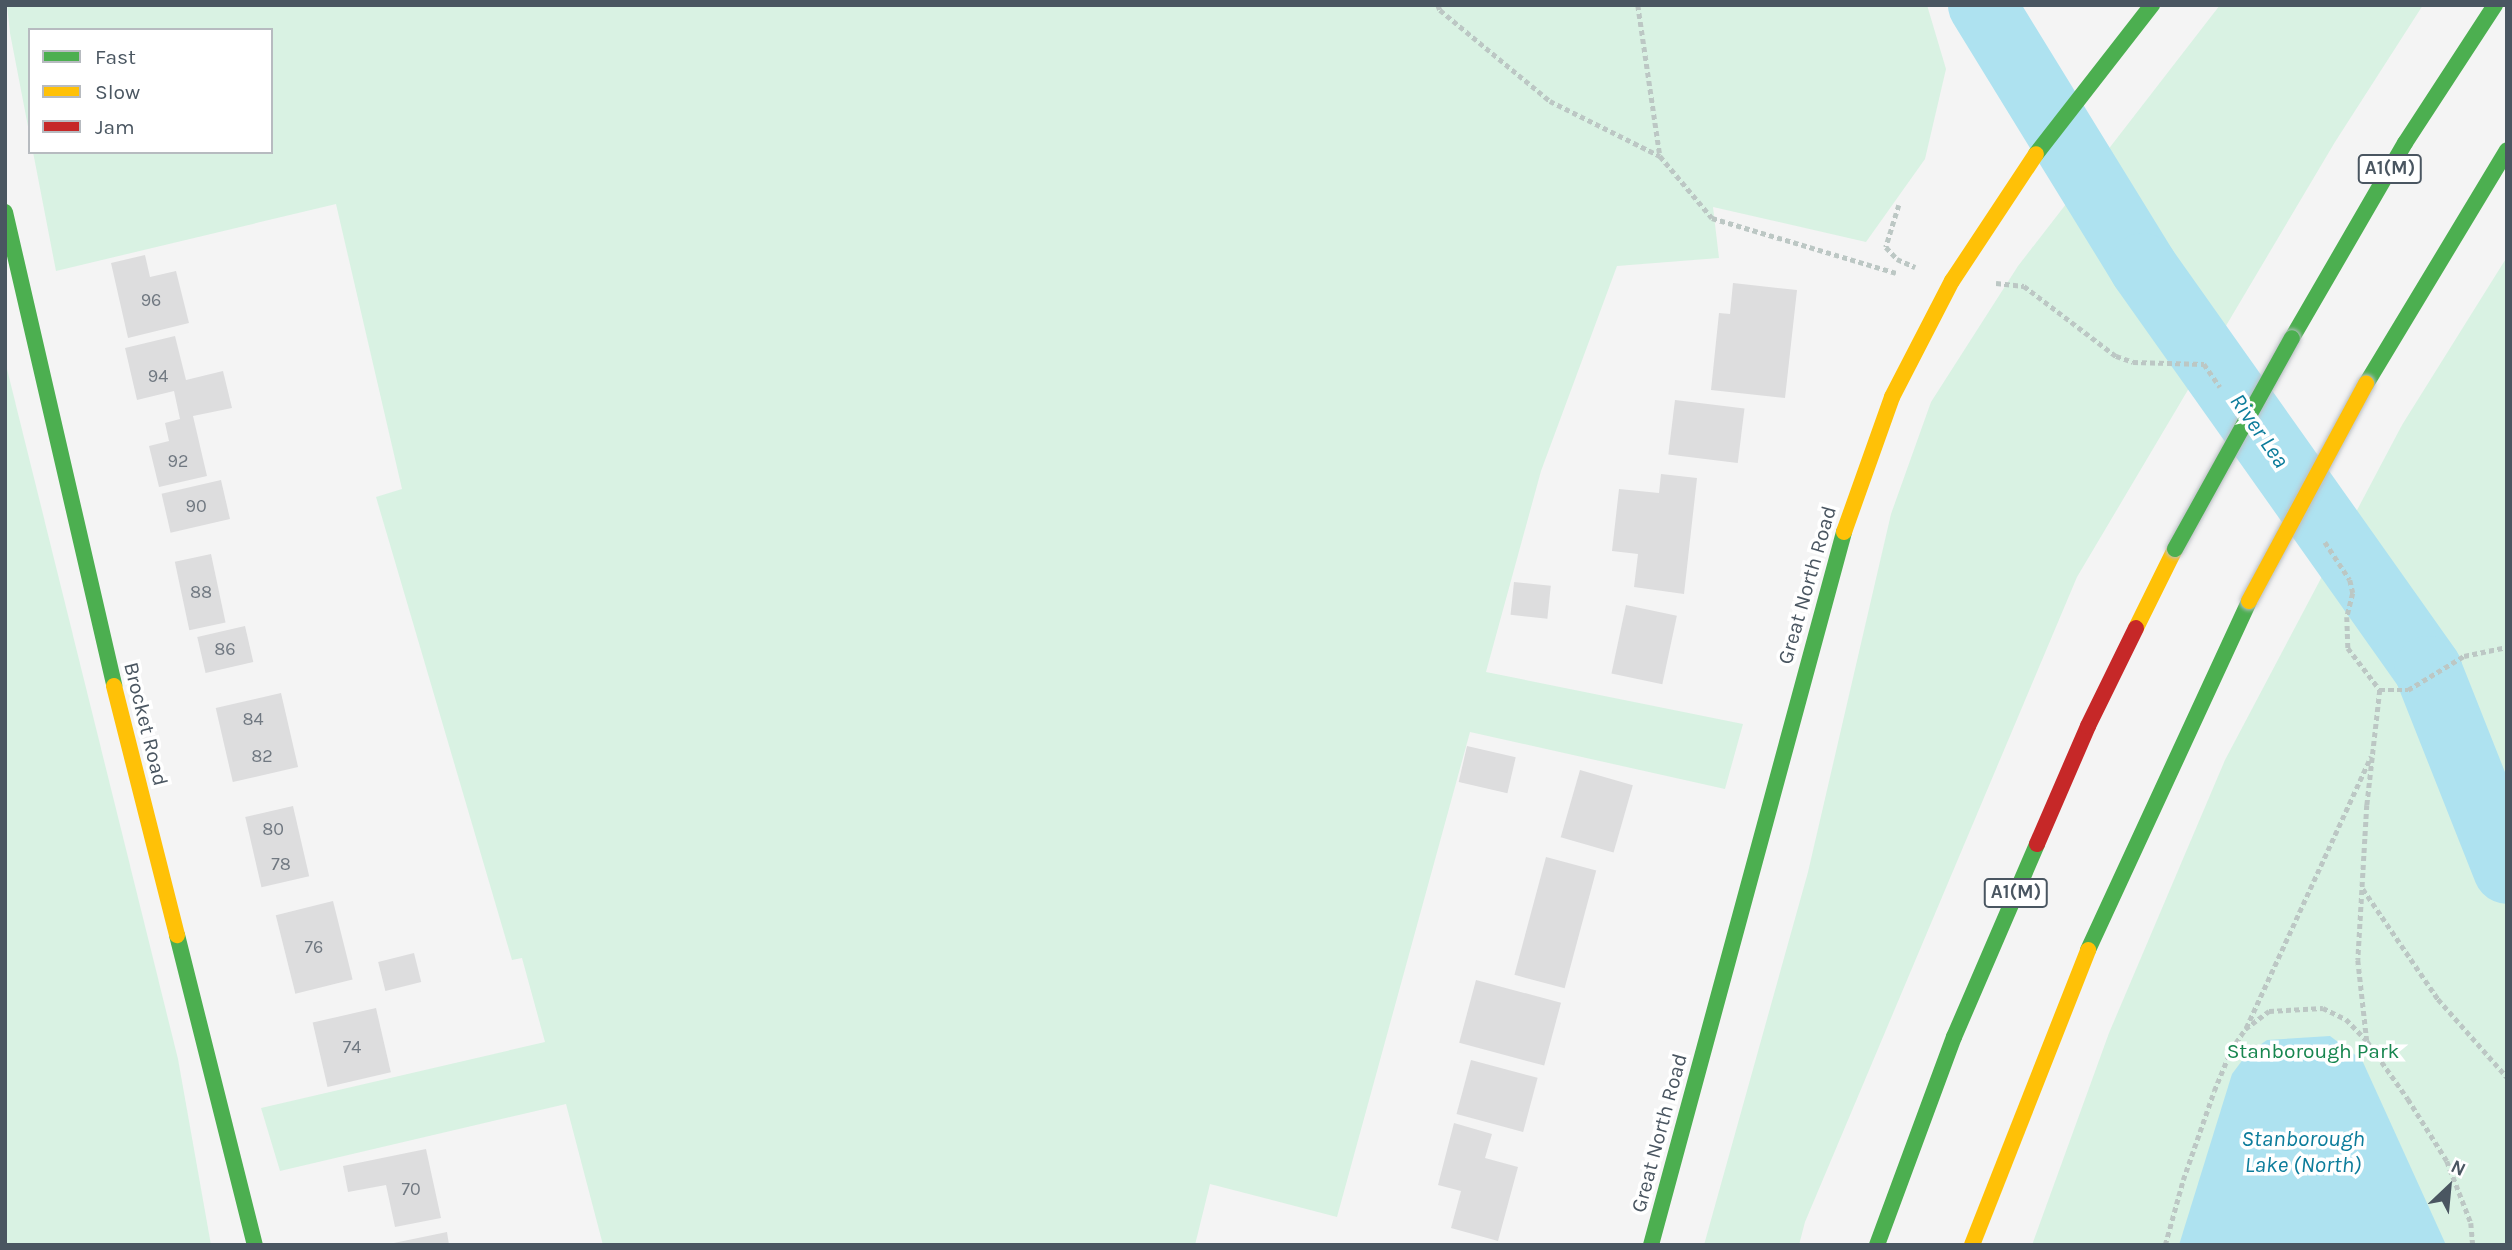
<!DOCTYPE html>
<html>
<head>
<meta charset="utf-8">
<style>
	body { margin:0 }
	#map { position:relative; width:2512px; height:1250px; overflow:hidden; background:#f4f4f4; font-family:Karla,sans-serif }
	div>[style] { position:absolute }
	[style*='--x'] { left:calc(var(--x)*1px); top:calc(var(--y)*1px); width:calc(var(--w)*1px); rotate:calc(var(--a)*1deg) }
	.green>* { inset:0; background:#d9f2e3 }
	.water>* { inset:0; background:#aee2f0 }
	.river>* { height:68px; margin:-34px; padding:0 34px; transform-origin:34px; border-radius:34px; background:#aee2f0 }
	.building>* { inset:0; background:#ddddde; transform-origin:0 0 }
	.path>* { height:4.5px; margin-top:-2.25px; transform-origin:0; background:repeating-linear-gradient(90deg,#bcc7c4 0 5px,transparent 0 8.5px) }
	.fast>* { height:16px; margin:-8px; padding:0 8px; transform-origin:8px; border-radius:8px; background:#4caf50 }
	.slow>* { height:16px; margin:-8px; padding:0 8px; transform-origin:8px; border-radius:8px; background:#ffc107 }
	.jam>* { height:16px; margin:-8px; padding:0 8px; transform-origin:8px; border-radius:8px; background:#c62828 }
	.bridges { filter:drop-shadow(0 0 2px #b9bec3) drop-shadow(0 0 2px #b9bec3) }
	.fast-bridge>* { height:16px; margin:-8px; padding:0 8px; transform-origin:8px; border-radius:8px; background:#4caf50 }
	.slow-bridge>* { height:16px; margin:-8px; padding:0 8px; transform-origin:8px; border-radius:8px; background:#ffc107 }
	span { translate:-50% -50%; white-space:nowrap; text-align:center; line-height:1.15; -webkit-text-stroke:7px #fff; paint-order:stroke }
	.number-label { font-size:18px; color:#707881 }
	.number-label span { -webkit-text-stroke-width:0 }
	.shield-label span { padding:2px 5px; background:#fff; border:2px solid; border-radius:5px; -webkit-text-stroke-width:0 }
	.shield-label { font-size:19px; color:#4a5661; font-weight:700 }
	.street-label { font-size:21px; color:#4a5661 }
	.park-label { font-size:21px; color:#17864f }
	.water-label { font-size:23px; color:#0c7c9b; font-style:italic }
	.frame { position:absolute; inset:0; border:7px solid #4a5661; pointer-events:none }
	.legend { position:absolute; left:28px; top:28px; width:245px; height:126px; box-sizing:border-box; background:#fff; border:2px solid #b7bbc0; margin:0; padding:9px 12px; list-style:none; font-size:21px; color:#4a5661 }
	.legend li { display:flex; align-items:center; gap:14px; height:35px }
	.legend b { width:35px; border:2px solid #b7bbc0 }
	.north { position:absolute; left:2414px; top:1152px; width:70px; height:70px; -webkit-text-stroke:5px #fff; paint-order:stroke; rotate:26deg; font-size:19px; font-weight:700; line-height:28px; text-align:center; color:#4a5661 }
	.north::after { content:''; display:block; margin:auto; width:24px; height:32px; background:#4a5661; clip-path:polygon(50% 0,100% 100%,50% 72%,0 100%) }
</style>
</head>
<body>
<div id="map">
	<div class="green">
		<div style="clip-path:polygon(7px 5px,1927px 5px,1946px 69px,1925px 159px,1866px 242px,1713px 207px,1719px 258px,1617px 266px,1541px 471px,1486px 672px,1743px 724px,1725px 789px,1470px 732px,1337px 1217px,1210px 1184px,1195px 1245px,603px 1245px,566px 1104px,280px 1171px,261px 1108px,545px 1042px,522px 958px,512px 960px,376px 497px,402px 489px,336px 204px,56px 271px,33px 152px,271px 152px,271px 30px,30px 30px,30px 137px,10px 33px)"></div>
		<div style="clip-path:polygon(1982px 5px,2020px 5px,1994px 25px)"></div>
		<div style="clip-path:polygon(2220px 5px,2423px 5px,2335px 142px,2077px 577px,1805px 1222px,1799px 1245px,1704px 1245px,1808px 872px,1891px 514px,1931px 402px,2018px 266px)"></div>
		<div style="clip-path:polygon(2507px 257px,2507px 1245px,2032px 1245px,2109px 1033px,2225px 760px,2402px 425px)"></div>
		<div style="clip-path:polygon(5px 361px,178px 1059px,211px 1245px,5px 1245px)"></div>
	</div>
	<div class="water">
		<div style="clip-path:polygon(2330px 1036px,2362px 1060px,2446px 1245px,2179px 1245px,2232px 1074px,2247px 1054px,2267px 1040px)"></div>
	</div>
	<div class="river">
		<div style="--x:1982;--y:5;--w:308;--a:58.4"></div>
		<div style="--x:2143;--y:267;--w:494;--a:54.7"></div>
		<div style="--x:2428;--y:670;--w:215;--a:68.4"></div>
	</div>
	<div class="building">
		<div style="clip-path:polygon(145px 255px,150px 277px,176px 271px,189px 323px,128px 338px,111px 263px)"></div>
		<div style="clip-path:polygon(1733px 283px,1797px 290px,1785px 398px,1711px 390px,1719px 313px,1730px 314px)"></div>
		<div style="clip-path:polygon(175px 336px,186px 380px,223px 371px,232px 408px,193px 416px,207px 476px,159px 487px,149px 446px,169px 441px,165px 423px,180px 419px,174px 391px,137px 400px,125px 348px)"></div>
		<div style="left:1675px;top:400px;width:70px;height:55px;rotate:7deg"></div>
		<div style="clip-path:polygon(1661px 474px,1697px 478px,1684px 594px,1634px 587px,1638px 554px,1612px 551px,1619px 489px,1659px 493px)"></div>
		<div style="left:221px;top:480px;width:40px;height:61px;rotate:77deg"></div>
		<div style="left:211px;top:554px;width:70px;height:37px;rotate:78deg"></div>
		<div style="left:1514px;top:582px;width:37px;height:33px;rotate:6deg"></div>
		<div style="left:1626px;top:605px;width:52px;height:70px;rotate:12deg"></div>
		<div style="left:245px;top:626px;width:37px;height:49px;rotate:77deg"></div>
		<div style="left:281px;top:693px;width:76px;height:67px;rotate:77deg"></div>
		<div style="left:1467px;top:746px;width:50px;height:37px;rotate:13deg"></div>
		<div style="left:1580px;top:770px;width:55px;height:70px;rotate:16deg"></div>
		<div style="left:293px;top:806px;width:72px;height:49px;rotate:77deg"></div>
		<div style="left:1546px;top:857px;width:52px;height:122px;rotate:15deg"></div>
		<div style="left:333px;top:901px;width:81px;height:59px;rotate:76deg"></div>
		<div style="left:414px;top:953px;width:30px;height:37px;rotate:76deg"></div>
		<div style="left:1476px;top:980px;width:88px;height:65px;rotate:15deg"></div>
		<div style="left:376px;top:1008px;width:66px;height:65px;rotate:77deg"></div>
		<div style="left:1471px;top:1060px;width:69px;height:56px;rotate:15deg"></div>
		<div style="clip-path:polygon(1454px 1123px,1492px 1134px,1485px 1158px,1518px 1167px,1498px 1241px,1451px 1228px,1461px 1191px,1438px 1185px)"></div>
		<div style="clip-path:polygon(426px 1149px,441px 1218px,395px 1227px,386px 1185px,348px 1192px,343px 1166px)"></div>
		<div style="clip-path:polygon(447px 1232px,449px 1245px,389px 1245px,389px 1244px)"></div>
	</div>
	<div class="path">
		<div style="--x:1438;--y:5;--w:5;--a:68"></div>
		<div style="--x:1440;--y:10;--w:143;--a:39.6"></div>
		<div style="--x:1550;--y:101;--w:123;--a:26.6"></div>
		<div style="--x:1638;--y:5;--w:153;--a:81.7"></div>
		<div style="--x:1660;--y:156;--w:81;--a:50"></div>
		<div style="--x:1712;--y:218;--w:192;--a:16.6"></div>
		<div style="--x:1899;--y:205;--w:44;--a:107.2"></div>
		<div style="--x:1886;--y:247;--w:16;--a:47"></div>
		<div style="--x:1897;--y:259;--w:20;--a:24"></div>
		<div style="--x:1996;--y:283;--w:28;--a:6"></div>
		<div style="--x:2024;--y:286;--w:116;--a:37.3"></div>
		<div style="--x:2116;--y:356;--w:18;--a:19"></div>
		<div style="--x:2133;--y:362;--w:71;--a:1.6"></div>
		<div style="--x:2204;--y:364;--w:28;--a:55"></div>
		<div style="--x:2325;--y:542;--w:45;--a:56.7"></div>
		<div style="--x:2350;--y:580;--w:13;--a:77"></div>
		<div style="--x:2353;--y:593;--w:25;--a:104"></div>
		<div style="--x:2347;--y:617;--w:31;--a:88"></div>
		<div style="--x:2348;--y:648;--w:53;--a:52.7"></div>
		<div style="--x:2380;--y:690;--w:116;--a:96.4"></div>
		<div style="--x:2367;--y:805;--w:155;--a:93.3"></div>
		<div style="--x:2358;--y:960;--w:81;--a:83.7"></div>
		<div style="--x:2380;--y:690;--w:28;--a:0"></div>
		<div style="--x:2408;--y:690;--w:66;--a:-31.3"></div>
		<div style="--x:2464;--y:656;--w:44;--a:-11.8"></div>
		<div style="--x:2363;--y:889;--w:133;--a:55.7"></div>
		<div style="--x:2438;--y:999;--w:104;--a:48.5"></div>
		<div style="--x:2246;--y:1028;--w:299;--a:-65.3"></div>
		<div style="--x:2165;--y:1245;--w:67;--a:-74.5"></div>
		<div style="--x:2183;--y:1180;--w:94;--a:-70.8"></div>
		<div style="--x:2214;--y:1091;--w:44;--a:-67.5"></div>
		<div style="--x:2231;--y:1050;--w:25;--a:-56"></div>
		<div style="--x:2245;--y:1029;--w:30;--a:-37"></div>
		<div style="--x:2269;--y:1011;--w:54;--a:-3.2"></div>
		<div style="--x:2323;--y:1008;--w:25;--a:26"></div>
		<div style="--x:2346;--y:1019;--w:30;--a:46"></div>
		<div style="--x:2367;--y:1041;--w:71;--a:54.7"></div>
		<div style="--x:2408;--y:1099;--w:73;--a:57.8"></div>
		<div style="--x:2447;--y:1161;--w:66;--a:68.8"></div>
		<div style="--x:2471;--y:1223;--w:22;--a:85"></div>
	</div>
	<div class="fast">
		<div style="--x:2036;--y:154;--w:189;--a:-52.1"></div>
		<div style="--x:5;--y:212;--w:486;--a:77"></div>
		<div style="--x:2292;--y:338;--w:225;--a:-59.9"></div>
		<div style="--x:2405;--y:143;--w:165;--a:-56.9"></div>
		<div style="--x:2366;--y:384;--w:273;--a:-58.9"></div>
		<div style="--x:177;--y:935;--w:320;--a:75.9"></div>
		<div style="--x:2088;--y:950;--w:384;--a:-65.2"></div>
		<div style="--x:1651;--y:1245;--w:739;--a:-74.85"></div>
		<div style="--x:1877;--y:1245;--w:222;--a:-69.7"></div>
		<div style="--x:1954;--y:1037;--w:210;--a:-66.7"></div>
	</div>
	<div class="slow">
		<div style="--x:1844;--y:532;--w:143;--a:-70.4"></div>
		<div style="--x:1892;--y:397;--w:131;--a:-62.7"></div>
		<div style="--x:1952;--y:281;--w:152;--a:-56.5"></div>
		<div style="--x:2136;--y:628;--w:88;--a:-63.7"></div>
		<div style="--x:114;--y:686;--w:257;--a:75.8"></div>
		<div style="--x:1972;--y:1245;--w:317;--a:-68.5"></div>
	</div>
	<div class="jam">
		<div style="--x:2037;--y:844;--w:129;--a:-66.6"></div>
		<div style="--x:2088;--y:726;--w:109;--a:-63.9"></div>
	</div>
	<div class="bridges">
		<div class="fast-bridge">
			<div style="--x:2175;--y:549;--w:241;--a:-61"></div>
		</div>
		<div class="slow-bridge">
			<div style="--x:2249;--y:601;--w:247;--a:-61.7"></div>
		</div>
	</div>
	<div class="number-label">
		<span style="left:151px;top:300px">96</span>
		<span style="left:158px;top:376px">94</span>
		<span style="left:178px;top:461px">92</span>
		<span style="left:196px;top:506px">90</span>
		<span style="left:201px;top:592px">88</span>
		<span style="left:225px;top:649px">86</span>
		<span style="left:253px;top:719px">84</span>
		<span style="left:262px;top:756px">82</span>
		<span style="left:273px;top:829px">80</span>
		<span style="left:281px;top:864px">78</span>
		<span style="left:314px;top:947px">76</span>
		<span style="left:352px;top:1047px">74</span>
		<span style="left:411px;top:1189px">70</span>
	</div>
	<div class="shield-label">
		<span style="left:2390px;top:169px">A1(M)</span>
		<span style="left:2016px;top:893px">A1(M)</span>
	</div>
	<div class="street-label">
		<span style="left:1807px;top:585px;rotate:-74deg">Great North Road</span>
		<span style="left:146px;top:724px;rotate:76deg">Brocket Road</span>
		<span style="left:1659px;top:1133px;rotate:-75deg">Great North Road</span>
	</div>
	<div class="park-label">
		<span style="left:2313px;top:1051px">Stanborough Park</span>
	</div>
	<div class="water-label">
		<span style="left:2259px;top:431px;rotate:55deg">River Lea</span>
		<span style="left:2303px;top:1152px">Stanborough<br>Lake (North)</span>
	</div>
	<div class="frame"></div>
	<ul class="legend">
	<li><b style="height:9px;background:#4caf50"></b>Fast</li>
	<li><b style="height:9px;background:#ffc107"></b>Slow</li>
	<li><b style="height:9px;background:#c62828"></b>Jam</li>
	</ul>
	<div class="north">N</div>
</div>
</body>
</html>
